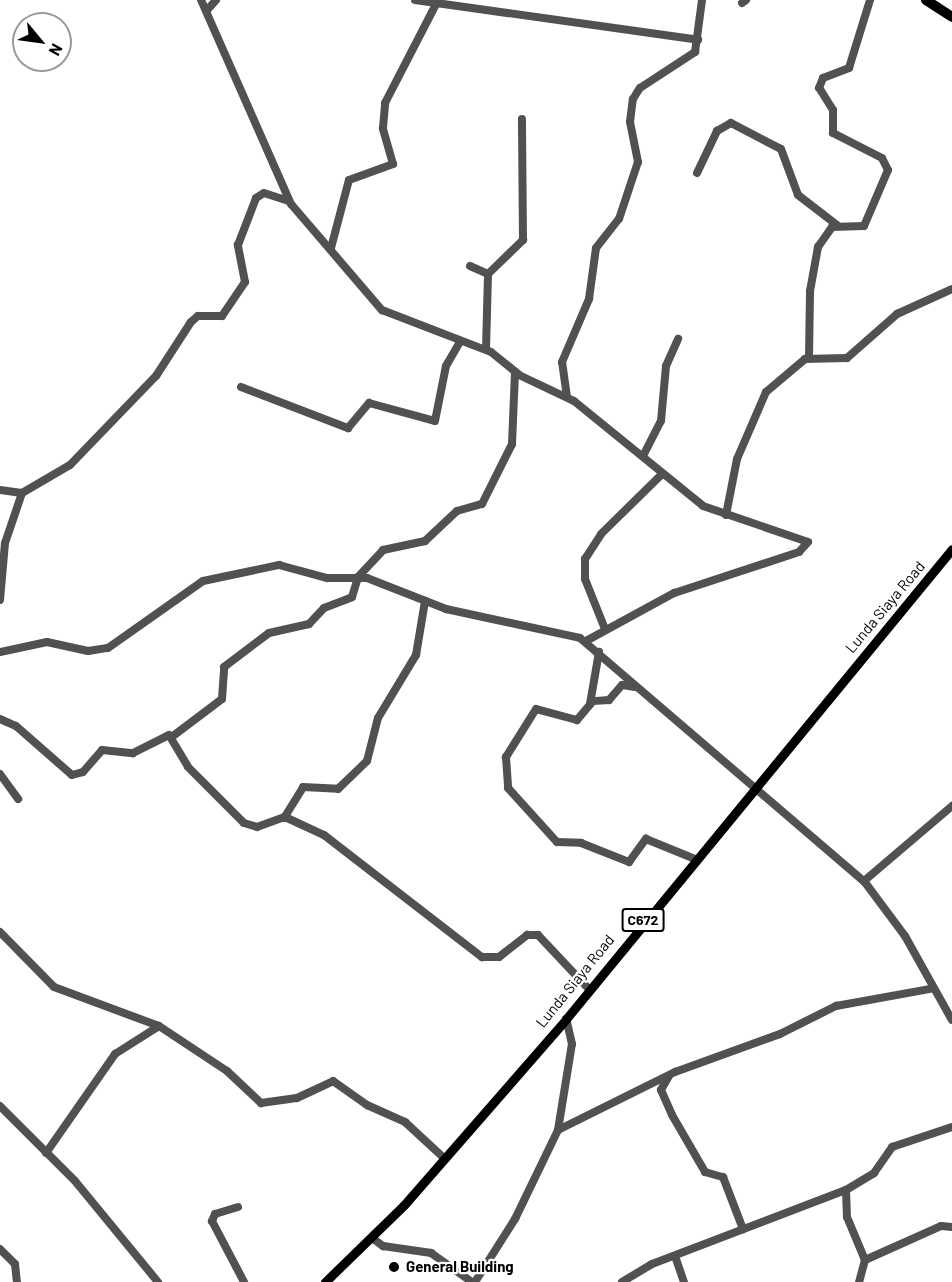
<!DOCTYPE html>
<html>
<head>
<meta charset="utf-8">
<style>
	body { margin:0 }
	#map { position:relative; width:952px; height:1282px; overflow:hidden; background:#fff; font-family:Barlow,sans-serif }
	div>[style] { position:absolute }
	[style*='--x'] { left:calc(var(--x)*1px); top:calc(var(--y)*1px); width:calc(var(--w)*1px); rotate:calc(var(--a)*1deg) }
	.minor>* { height:8px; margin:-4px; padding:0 4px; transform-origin:4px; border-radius:4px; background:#515151 }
	.major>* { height:9px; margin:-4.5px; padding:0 4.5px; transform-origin:4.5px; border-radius:4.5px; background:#000 }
	.highway>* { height:10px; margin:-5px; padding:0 5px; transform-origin:5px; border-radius:5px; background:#000 }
	.dots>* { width:16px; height:16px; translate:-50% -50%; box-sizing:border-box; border:3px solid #fff; border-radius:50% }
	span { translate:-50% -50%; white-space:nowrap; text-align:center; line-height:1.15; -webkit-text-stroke:4.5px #fff; paint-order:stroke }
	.shield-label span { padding:2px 4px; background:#fff; border:2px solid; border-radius:4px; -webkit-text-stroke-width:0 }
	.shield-label { font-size:14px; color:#000; font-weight:700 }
	.street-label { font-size:15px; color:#000 }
	.poi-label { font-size:15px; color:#000; font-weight:700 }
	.left { translate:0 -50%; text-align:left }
	.north { position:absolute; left:12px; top:12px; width:60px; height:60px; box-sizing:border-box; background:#fff; border:2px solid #999; border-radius:50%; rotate:119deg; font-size:16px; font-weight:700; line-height:24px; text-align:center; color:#000 }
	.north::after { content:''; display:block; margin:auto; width:21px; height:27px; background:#000; clip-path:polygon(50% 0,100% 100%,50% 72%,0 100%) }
</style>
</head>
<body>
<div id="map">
	<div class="minor">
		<div style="--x:201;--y:0;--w:223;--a:66.2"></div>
		<div style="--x:291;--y:204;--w:140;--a:49.4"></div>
		<div style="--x:382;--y:310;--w:117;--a:21.1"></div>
		<div style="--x:491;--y:352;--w:36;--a:39"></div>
		<div style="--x:519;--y:375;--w:61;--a:25.3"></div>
		<div style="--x:574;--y:401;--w:166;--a:39.1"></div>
		<div style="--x:703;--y:506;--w:111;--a:18.9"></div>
		<div style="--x:808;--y:542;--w:13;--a:132"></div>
		<div style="--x:799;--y:552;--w:132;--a:161.8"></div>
		<div style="--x:674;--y:593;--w:100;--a:151.4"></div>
		<div style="--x:415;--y:0;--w:286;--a:8"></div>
		<div style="--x:742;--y:3;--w:5;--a:-37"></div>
		<div style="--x:208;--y:9;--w:12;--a:-48"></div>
		<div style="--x:697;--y:173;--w:47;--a:-64.5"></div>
		<div style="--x:717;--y:131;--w:16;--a:-30"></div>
		<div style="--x:731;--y:123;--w:56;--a:27.5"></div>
		<div style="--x:781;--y:149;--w:49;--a:69.7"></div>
		<div style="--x:798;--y:195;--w:49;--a:37.6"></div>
		<div style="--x:331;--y:248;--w:70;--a:-75.2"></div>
		<div style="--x:349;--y:180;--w:47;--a:-20"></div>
		<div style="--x:393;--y:164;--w:37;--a:-106"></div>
		<div style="--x:383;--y:128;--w:25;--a:-85"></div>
		<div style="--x:385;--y:103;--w:111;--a:-62.7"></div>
		<div style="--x:470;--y:266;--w:20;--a:24"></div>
		<div style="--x:488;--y:274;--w:75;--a:91.5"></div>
		<div style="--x:488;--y:274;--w:49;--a:-44.2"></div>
		<div style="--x:523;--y:240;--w:121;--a:-90.5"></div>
		<div style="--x:809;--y:357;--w:66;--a:-89.1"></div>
		<div style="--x:810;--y:291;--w:45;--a:-79.7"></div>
		<div style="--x:818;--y:247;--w:24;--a:-55"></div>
		<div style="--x:832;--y:227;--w:32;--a:-2"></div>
		<div style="--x:864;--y:226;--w:61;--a:-66.8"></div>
		<div style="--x:888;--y:170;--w:13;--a:-117"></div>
		<div style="--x:882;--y:158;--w:55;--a:-153"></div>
		<div style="--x:833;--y:133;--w:23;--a:-90"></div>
		<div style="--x:833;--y:110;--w:26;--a:-122"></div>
		<div style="--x:819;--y:88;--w:11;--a:-68"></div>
		<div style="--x:823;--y:78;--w:28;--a:-21"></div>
		<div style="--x:849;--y:68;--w:71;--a:-72.8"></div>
		<div style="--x:241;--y:387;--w:115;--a:21"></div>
		<div style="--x:348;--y:428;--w:33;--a:-50"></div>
		<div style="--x:369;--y:403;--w:68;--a:15.3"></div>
		<div style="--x:435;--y:421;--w:56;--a:-78.7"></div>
		<div style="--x:446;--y:366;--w:28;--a:-60"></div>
		<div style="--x:567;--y:397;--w:35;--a:-98"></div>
		<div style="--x:562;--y:362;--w:69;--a:-66.8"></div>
		<div style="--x:589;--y:299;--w:51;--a:-82.2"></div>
		<div style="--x:596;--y:248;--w:37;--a:-52"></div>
		<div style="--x:619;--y:219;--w:60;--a:-71.6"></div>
		<div style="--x:638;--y:162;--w:41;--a:-101.3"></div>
		<div style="--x:630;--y:122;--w:23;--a:-83"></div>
		<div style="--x:633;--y:99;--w:13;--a:-58"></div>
		<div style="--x:640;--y:88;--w:66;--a:-33.2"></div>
		<div style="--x:695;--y:52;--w:52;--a:-82.3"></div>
		<div style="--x:643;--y:456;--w:39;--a:-63"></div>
		<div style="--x:661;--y:421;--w:55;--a:-84.8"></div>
		<div style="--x:666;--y:366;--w:30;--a:-66"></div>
		<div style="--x:0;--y:490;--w:22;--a:8"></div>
		<div style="--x:22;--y:493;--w:56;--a:-30.3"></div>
		<div style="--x:70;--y:465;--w:124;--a:-46"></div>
		<div style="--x:156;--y:376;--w:64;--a:-57.1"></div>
		<div style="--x:191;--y:322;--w:9;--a:-41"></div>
		<div style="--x:198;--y:316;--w:24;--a:0"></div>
		<div style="--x:222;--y:316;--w:41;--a:-55.9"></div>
		<div style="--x:245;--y:282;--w:38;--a:-101"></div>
		<div style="--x:238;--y:245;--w:50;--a:-69"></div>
		<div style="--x:256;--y:198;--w:9;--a:-32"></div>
		<div style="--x:264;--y:193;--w:26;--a:18"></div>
		<div style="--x:726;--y:515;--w:57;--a:-78.9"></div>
		<div style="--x:737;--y:459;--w:73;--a:-66.6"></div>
		<div style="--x:766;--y:392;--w:51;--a:-40.2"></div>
		<div style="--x:805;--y:359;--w:42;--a:-1.4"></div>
		<div style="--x:847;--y:358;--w:67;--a:-41.3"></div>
		<div style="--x:897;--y:314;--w:60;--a:-24.4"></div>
		<div style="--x:0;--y:600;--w:57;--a:-85"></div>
		<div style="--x:5;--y:543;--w:53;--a:-71.2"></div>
		<div style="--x:605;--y:629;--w:54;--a:-111.8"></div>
		<div style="--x:585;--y:579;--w:20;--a:-90"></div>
		<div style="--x:585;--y:559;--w:30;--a:-57"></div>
		<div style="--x:601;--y:534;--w:84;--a:-44.5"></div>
		<div style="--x:0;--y:652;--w:48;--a:-12"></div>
		<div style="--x:47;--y:642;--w:42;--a:12.4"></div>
		<div style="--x:88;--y:651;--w:20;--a:-9"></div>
		<div style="--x:108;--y:648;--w:116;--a:-35.2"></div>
		<div style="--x:203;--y:581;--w:78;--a:-11.9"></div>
		<div style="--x:279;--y:565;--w:50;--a:15.2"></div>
		<div style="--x:327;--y:578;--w:40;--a:0"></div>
		<div style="--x:367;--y:578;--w:85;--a:21.4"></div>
		<div style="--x:446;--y:609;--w:137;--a:12.2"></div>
		<div style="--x:580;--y:638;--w:374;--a:40.6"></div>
		<div style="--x:864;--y:881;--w:69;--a:53.3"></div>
		<div style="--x:905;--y:936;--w:96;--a:60.8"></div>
		<div style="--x:635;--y:687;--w:13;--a:-171"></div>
		<div style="--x:622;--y:685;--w:20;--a:131"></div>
		<div style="--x:609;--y:700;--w:16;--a:176"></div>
		<div style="--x:593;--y:701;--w:25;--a:130"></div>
		<div style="--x:577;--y:720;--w:42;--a:-165"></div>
		<div style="--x:536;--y:709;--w:57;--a:122"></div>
		<div style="--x:506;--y:757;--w:31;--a:86"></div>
		<div style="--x:508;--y:788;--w:73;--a:47.8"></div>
		<div style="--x:557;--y:842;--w:24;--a:2"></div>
		<div style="--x:581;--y:843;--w:52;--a:21.6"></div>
		<div style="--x:629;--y:862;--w:29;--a:-54"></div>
		<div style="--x:646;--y:839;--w:53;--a:22.2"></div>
		<div style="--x:590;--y:704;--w:53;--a:-80.2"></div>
		<div style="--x:0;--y:719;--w:17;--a:24"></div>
		<div style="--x:16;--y:726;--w:74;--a:41.2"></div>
		<div style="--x:72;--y:775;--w:11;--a:-15"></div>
		<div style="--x:83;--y:772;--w:29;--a:-49"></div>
		<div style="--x:102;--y:750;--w:31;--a:6"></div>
		<div style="--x:133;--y:753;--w:40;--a:-26.6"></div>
		<div style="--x:169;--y:735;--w:37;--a:59"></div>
		<div style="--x:188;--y:767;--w:79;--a:45"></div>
		<div style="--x:244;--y:823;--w:14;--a:17"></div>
		<div style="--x:257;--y:827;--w:30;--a:-20"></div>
		<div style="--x:285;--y:817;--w:43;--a:24.8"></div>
		<div style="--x:324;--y:835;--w:200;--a:37.7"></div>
		<div style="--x:482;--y:957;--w:17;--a:0"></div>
		<div style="--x:499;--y:957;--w:36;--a:-38"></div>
		<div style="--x:527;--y:935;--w:11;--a:0"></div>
		<div style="--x:538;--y:935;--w:71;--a:46.7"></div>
		<div style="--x:173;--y:736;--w:61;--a:-37.1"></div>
		<div style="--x:222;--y:699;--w:32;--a:-86"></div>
		<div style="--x:224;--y:667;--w:56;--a:-37.1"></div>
		<div style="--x:269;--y:633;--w:41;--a:-12.7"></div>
		<div style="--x:309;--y:624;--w:22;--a:-47"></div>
		<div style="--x:324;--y:608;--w:30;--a:-21"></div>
		<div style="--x:352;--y:597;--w:21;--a:-73"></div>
		<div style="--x:358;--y:577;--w:37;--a:-47"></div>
		<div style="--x:383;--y:550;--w:43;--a:-12.1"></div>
		<div style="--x:425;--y:541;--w:44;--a:-43.2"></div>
		<div style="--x:457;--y:511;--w:26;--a:-16"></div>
		<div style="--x:482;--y:504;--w:67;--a:-63.4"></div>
		<div style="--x:512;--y:444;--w:72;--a:-87.6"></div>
		<div style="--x:0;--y:774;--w:31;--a:54"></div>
		<div style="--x:284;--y:818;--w:36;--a:-58"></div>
		<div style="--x:303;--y:787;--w:35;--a:3"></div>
		<div style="--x:338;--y:789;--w:40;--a:-44"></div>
		<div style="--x:367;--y:761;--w:44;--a:-75.7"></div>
		<div style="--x:378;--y:718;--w:74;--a:-58.9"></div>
		<div style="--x:416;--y:655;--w:55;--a:-80.5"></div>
		<div style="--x:864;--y:881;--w:116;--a:-40.4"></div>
		<div style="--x:0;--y:932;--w:77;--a:45.5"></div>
		<div style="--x:54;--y:987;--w:112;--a:20.4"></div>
		<div style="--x:669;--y:1076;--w:16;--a:120"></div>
		<div style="--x:661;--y:1090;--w:27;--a:66"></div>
		<div style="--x:672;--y:1115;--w:66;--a:59.9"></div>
		<div style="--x:705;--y:1172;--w:19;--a:16"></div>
		<div style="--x:723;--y:1177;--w:56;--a:69"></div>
		<div style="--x:0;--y:1106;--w:106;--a:45"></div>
		<div style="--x:75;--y:1181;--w:131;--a:50.6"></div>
		<div style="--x:558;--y:1130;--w:131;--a:-26.4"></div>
		<div style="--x:675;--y:1072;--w:112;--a:-19.9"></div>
		<div style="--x:780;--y:1034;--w:63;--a:-26.6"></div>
		<div style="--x:836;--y:1006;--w:96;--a:-10.3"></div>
		<div style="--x:46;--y:1153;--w:121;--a:-55.1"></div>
		<div style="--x:115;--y:1054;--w:52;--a:-32.5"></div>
		<div style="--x:159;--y:1026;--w:82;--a:33.5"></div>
		<div style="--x:227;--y:1071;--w:47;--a:43.3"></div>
		<div style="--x:261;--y:1103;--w:36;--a:-8"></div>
		<div style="--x:297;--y:1098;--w:40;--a:-25"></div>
		<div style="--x:333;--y:1081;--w:42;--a:35.2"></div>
		<div style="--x:367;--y:1105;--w:42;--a:24.1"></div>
		<div style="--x:405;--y:1122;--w:54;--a:42.8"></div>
		<div style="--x:846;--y:1190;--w:27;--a:88"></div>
		<div style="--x:847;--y:1217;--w:47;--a:67.3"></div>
		<div style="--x:865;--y:1260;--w:23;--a:105"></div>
		<div style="--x:238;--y:1207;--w:24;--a:163"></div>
		<div style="--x:215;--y:1214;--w:8;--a:113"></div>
		<div style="--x:212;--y:1221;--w:69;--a:62.3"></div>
		<div style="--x:372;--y:1238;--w:14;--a:36"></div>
		<div style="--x:383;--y:1246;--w:49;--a:8.3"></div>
		<div style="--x:431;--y:1253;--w:50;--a:35.3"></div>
		<div style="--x:0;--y:1249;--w:21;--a:45"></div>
		<div style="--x:15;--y:1264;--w:18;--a:84"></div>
		<div style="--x:675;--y:1256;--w:28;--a:71"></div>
		<div style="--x:865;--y:1260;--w:83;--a:-24.1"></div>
		<div style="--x:941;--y:1226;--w:11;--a:5"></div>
		<div style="--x:475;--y:1282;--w:75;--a:-57.6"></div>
		<div style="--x:515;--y:1219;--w:99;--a:-64.2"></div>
		<div style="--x:558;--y:1130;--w:87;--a:-80.8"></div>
		<div style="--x:572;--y:1044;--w:26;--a:-103"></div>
		<div style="--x:622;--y:1282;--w:35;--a:-31"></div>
		<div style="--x:652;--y:1264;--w:208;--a:-20.9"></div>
		<div style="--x:846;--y:1190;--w:33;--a:-31"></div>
		<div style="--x:874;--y:1173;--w:32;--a:-55"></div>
		<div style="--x:892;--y:1147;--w:63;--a:-18.4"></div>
	</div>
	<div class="major">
		<div style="--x:325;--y:1282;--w:110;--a:-44.3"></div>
		<div style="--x:404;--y:1205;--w:247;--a:-48.9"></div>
		<div style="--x:566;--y:1019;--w:608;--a:-50.6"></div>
	</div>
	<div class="highway">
		<div style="--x:926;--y:0;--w:31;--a:33"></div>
	</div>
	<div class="dots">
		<div style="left:394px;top:1267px;background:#000"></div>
	</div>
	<div class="shield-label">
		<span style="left:643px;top:920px">C672</span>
	</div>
	<div class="street-label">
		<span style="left:885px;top:607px;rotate:-50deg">Lunda Siaya Road</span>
		<span style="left:575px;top:981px;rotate:-51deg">Lunda Siaya Road</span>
	</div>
	<div class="poi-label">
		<span class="left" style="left:406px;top:1267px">General Building</span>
	</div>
	<div class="north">N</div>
</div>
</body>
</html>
